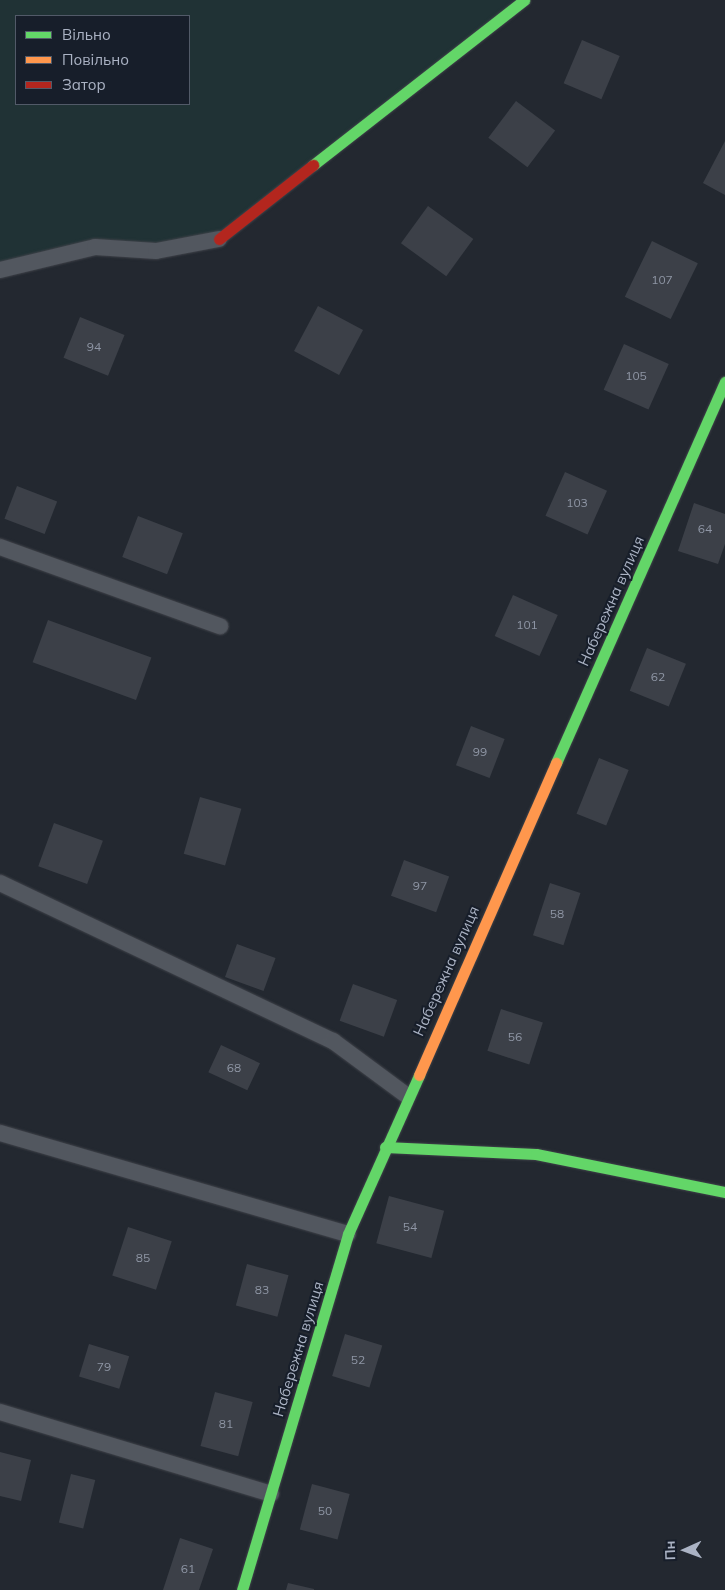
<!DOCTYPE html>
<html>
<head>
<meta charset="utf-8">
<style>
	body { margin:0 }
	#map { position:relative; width:725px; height:1590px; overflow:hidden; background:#232830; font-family:Mulish,sans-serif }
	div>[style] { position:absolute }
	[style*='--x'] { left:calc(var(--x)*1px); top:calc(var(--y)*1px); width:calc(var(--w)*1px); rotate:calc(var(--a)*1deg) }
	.green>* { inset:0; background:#203235 }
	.building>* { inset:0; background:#3c4048; transform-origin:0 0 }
	.roads { filter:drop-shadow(0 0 1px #3f4249) drop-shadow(0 0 1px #3f4249) }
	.lane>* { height:16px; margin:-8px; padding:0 8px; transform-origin:8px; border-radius:8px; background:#52575f }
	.fast>* { height:11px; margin:-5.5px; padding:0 5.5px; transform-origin:5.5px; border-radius:5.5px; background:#63d668 }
	.slow>* { height:11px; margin:-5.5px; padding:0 5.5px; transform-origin:5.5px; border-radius:5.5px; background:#ff974d }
	.jam>* { height:11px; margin:-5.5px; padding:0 5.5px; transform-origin:5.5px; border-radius:5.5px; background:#b3261e }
	span { translate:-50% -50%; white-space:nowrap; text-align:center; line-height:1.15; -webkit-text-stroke:4px #171e2a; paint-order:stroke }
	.number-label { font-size:12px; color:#8f96a5 }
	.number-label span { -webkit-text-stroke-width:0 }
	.street-label { font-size:15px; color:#abb3c4 }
	.legend { position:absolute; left:15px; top:15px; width:175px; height:90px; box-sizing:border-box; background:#171e2a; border:1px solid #525a68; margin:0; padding:6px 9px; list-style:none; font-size:15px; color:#abb3c4 }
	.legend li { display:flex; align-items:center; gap:10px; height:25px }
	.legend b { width:25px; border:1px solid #525a68 }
	.north { position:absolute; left:660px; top:1525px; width:50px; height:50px; -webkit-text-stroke:4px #171e2a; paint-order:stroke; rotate:268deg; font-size:14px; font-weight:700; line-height:20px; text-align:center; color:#abb3c4 }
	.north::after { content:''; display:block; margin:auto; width:18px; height:22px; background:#abb3c4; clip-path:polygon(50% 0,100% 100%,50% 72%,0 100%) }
</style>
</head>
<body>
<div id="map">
	<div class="green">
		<div style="clip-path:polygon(evenodd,0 0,524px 0,219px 239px,156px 251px,95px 247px,0 270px,0 0,16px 16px,189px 16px,189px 104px,16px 104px,16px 16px)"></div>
	</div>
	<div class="building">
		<div style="left:582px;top:40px;width:41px;height:47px;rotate:23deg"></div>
		<div style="left:516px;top:101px;width:49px;height:46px;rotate:37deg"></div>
		<div style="clip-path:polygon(725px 141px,725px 195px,703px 183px)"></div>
		<div style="left:428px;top:206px;width:56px;height:46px;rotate:36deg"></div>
		<div style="left:652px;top:241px;width:51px;height:62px;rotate:26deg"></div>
		<div style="left:318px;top:306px;width:51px;height:51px;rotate:28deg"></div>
		<div style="left:80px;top:317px;width:48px;height:44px;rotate:22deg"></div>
		<div style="left:624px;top:344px;width:49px;height:50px;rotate:24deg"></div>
		<div style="left:565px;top:472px;width:46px;height:48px;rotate:24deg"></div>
		<div style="left:17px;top:486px;width:43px;height:35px;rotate:21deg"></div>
		<div style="clip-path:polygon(694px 503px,725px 514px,725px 544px,718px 564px,678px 551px)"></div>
		<div style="left:138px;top:516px;width:48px;height:44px;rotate:21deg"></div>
		<div style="left:513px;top:595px;width:49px;height:45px;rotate:24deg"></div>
		<div style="left:48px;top:620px;width:110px;height:45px;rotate:20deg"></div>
		<div style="left:647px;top:648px;width:42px;height:46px;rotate:22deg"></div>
		<div style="left:471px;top:726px;width:36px;height:42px;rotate:21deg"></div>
		<div style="left:599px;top:758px;width:32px;height:60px;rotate:22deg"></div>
		<div style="left:200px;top:797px;width:43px;height:59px;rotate:16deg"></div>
		<div style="left:54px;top:823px;width:52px;height:46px;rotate:20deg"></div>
		<div style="left:404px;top:860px;width:48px;height:38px;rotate:20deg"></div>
		<div style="left:550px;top:883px;width:32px;height:55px;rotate:18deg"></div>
		<div style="left:237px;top:944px;width:41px;height:35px;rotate:20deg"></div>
		<div style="left:353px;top:984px;width:47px;height:39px;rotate:20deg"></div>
		<div style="left:501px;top:1009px;width:44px;height:44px;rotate:18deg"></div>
		<div style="left:221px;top:1045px;width:43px;height:30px;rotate:25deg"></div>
		<div style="left:389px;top:1196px;width:57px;height:49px;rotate:15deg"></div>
		<div style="left:128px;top:1227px;width:46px;height:51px;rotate:18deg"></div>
		<div style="left:247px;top:1264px;width:43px;height:43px;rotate:15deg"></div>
		<div style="left:345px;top:1334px;width:39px;height:44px;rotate:17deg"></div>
		<div style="left:89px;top:1344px;width:42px;height:34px;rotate:17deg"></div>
		<div style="left:215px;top:1392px;width:39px;height:56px;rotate:15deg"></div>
		<div style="clip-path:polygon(0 1452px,31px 1460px,21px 1501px,0 1496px)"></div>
		<div style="left:71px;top:1474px;width:25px;height:50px;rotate:14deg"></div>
		<div style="left:312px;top:1484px;width:39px;height:47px;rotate:15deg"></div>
		<div style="clip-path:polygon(180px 1538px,213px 1549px,199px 1590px,163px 1590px)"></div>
		<div style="clip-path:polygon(288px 1583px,314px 1589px,314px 1590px,286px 1590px)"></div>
	</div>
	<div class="roads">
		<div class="lane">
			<div style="--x:0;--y:270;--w:98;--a:-13.6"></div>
			<div style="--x:95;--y:247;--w:61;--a:3.8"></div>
			<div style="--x:156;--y:251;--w:64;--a:-10.8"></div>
			<div style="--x:0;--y:547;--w:234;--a:19.8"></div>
			<div style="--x:0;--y:883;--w:369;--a:25.4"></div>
			<div style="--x:333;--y:1041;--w:91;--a:36.5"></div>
			<div style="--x:0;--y:1133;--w:362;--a:16.2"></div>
			<div style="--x:0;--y:1412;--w:283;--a:16.8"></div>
		</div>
		<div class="fast">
			<div style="--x:313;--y:165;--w:268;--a:-38"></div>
			<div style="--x:556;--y:763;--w:417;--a:-66.1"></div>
			<div style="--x:385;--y:1147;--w:151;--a:2.7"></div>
			<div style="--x:536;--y:1154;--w:193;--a:11.4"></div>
			<div style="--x:242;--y:1590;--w:371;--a:-73.4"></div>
			<div style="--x:348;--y:1234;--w:174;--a:-65.9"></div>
		</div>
		<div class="slow">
			<div style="--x:419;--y:1075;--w:341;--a:-66.3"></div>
		</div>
		<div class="jam">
			<div style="--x:219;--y:239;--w:120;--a:-38.2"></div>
		</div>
	</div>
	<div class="number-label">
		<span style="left:662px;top:280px">107</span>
		<span style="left:94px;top:347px">94</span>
		<span style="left:636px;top:376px">105</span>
		<span style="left:577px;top:503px">103</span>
		<span style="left:705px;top:529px">64</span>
		<span style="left:527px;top:625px">101</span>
		<span style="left:658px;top:677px">62</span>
		<span style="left:480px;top:752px">99</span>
		<span style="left:420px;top:886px">97</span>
		<span style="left:557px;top:914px">58</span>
		<span style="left:515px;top:1037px">56</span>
		<span style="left:234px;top:1068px">68</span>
		<span style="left:410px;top:1227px">54</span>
		<span style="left:143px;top:1258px">85</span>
		<span style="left:262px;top:1290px">83</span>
		<span style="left:358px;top:1360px">52</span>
		<span style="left:104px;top:1367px">79</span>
		<span style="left:226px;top:1424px">81</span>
		<span style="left:325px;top:1511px">50</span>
		<span style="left:188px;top:1569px">61</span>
	</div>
	<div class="street-label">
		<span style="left:611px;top:601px;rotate:-66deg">Набережна вулиця</span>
		<span style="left:446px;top:971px;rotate:-66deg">Набережна вулиця</span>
		<span style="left:298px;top:1349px;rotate:-73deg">Набережна вулиця</span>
	</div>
	<ul class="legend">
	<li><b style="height:6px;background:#63d668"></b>Вільно</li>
	<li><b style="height:6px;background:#ff974d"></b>Повільно</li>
	<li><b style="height:6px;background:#b3261e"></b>Затор</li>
	</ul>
	<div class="north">Пн</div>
</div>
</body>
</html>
